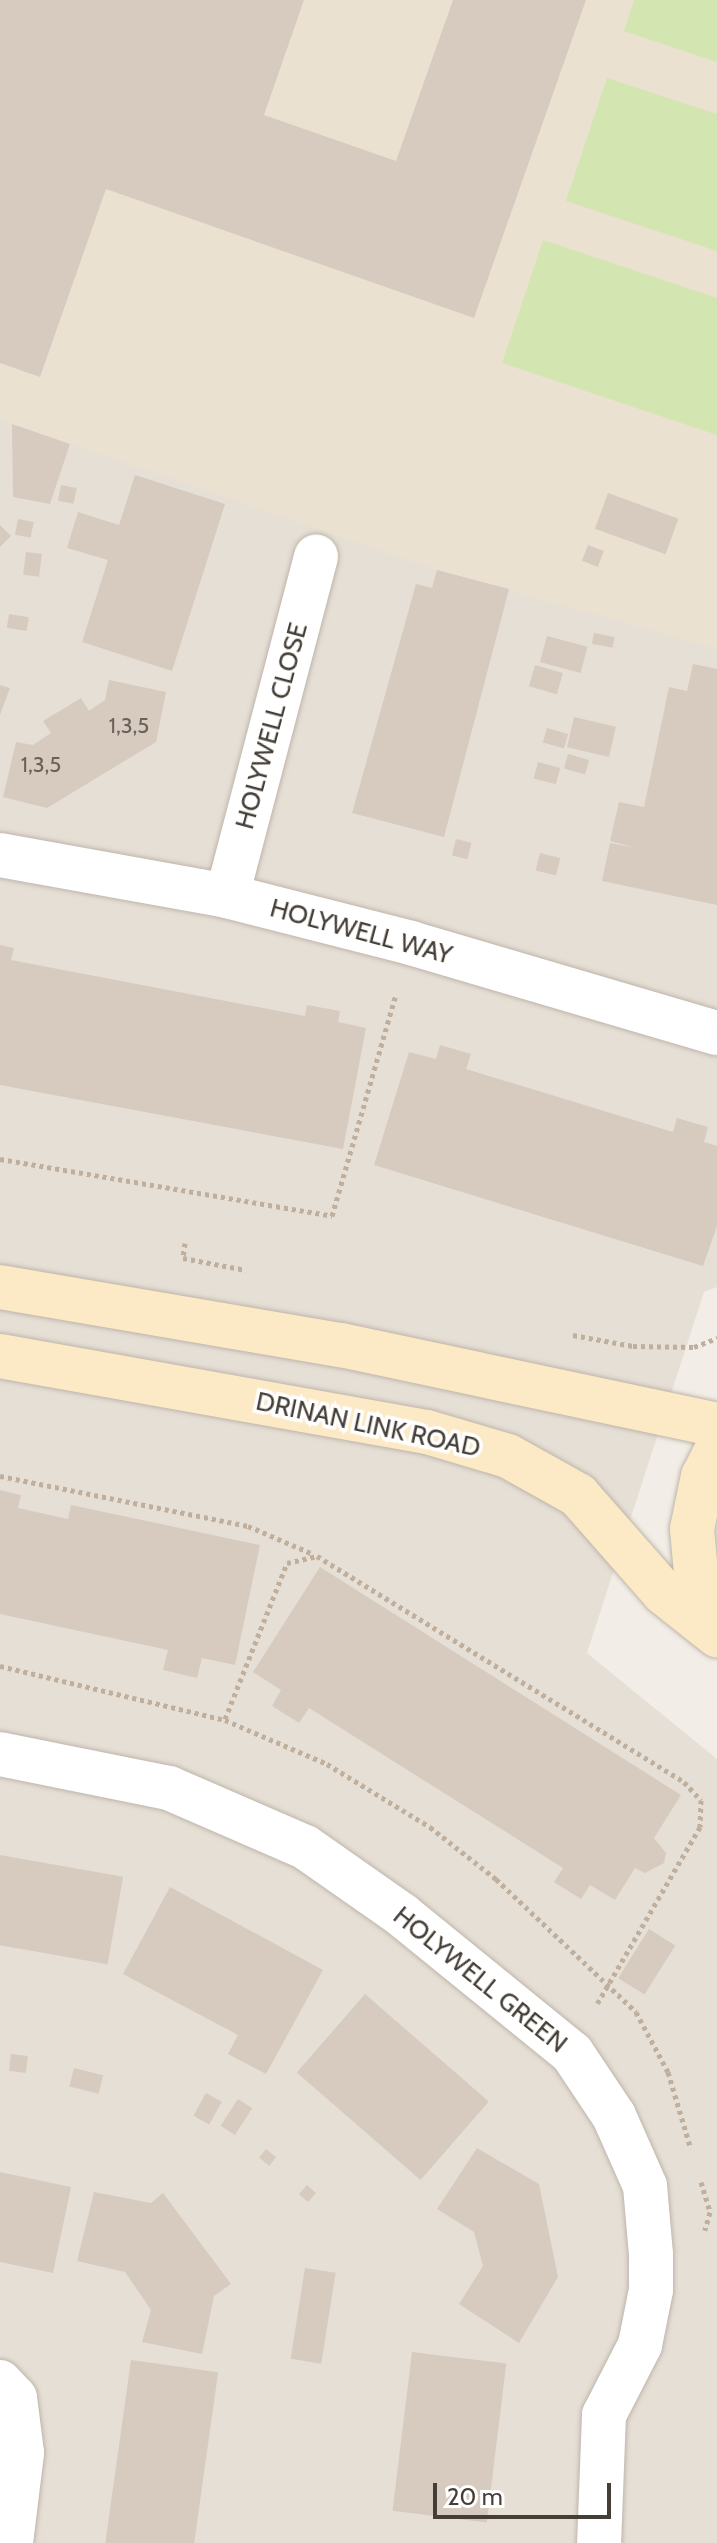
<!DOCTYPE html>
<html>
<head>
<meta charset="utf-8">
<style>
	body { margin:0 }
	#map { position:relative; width:717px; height:2543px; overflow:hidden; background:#f2eee7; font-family:Cabin,sans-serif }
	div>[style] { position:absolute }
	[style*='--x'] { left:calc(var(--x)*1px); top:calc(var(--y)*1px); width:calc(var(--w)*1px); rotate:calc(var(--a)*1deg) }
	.residential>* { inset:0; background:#e6dfd5 }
	.education>* { inset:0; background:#ebe1d1 }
	.green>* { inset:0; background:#d3e5b1 }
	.building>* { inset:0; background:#d7cbc0; transform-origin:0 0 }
	.path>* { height:5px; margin-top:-2.5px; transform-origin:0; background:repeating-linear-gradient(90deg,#bfaf9c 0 4px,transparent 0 8px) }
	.roads { filter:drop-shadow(0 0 2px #beb5aa) drop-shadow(0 0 2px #beb5aa) }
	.minor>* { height:44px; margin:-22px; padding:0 22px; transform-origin:22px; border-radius:22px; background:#fff }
	.secondary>* { height:44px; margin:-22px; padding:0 22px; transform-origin:22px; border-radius:22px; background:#fceac7 }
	span { translate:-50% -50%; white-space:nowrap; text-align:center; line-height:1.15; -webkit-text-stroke:7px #fff; paint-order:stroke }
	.number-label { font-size:22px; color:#6a6158 }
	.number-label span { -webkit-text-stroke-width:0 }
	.street-label { font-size:26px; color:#453e36 }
	.scale { position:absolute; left:433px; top:2483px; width:178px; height:36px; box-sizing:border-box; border:4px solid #453e36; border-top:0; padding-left:10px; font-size:24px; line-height:28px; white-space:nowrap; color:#453e36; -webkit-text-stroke:6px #fff; paint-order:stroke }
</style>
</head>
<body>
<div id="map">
	<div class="residential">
		<div style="clip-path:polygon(0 0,717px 0,717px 1287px,704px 1292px,587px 1653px,717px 1759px,717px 2543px,0 2543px)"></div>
	</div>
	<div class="education">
		<div style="clip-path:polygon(0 0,717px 0,717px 649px,437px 570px,0 420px)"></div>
	</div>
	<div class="green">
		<div style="clip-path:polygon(634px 0,717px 0,717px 62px,624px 31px)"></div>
		<div style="clip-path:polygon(607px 78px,717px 114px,717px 251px,566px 201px)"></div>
		<div style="clip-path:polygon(543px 240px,717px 298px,717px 435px,502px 363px)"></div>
	</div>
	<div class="building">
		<div style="clip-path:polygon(0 0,304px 0,264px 115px,396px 161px,453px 0,586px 0,474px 318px,106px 189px,40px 377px,0 363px)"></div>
		<div style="clip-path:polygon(12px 424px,70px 444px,50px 504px,13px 497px)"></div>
		<div style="clip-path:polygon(135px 475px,225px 504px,172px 671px,82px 642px,108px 560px,67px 548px,78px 512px,119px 525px)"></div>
		<div style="left:61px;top:485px;width:16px;height:16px;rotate:11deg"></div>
		<div style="left:608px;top:493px;width:75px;height:38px;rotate:20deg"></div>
		<div style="left:18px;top:519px;width:16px;height:16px;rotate:11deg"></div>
		<div style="clip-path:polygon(0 525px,11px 536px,0 547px)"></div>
		<div style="left:588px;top:545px;width:17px;height:17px;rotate:21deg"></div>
		<div style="left:26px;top:552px;width:16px;height:23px;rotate:7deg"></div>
		<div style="clip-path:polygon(437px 570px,509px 589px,444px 837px,352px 813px,416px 584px,432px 588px)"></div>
		<div style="left:9px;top:614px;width:20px;height:14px;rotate:9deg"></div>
		<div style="left:594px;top:633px;width:21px;height:11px;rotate:11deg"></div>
		<div style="left:547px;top:636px;width:42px;height:27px;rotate:15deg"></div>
		<div style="clip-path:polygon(693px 664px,717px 669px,717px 905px,602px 881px,610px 843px,636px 848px,610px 841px,619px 802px,644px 807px,669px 687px,687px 691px)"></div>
		<div style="left:535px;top:665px;width:29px;height:22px;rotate:16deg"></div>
		<div style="clip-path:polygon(109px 680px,166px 692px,156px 742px,47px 808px,3px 797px,16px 742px,33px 745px,51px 733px,43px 721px,81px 698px,89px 711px,105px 700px)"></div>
		<div style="clip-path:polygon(0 685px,10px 688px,0 715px)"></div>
		<div style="left:574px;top:717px;width:43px;height:31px;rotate:13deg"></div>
		<div style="left:547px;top:728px;width:22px;height:15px;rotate:16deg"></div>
		<div style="left:568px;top:754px;width:22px;height:15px;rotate:16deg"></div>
		<div style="left:538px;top:762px;width:23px;height:17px;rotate:15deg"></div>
		<div style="left:456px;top:839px;width:16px;height:17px;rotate:14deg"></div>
		<div style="left:540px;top:853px;width:21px;height:18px;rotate:14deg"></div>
		<div style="clip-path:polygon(0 945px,14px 948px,11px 960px,305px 1016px,307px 1005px,340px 1011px,338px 1022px,366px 1028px,343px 1149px,0 1085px)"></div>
		<div style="clip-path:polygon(440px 1045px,471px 1054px,466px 1069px,673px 1132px,677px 1118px,708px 1127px,704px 1142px,717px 1146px,717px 1226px,703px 1266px,374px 1165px,409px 1052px,436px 1059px)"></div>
		<div style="clip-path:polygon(0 1490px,21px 1495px,18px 1508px,68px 1519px,71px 1505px,260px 1545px,235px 1665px,202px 1658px,197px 1678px,163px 1670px,168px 1650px,0 1614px)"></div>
		<div style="clip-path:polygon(320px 1567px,681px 1795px,654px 1838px,666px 1853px,664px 1863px,645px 1873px,635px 1868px,615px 1900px,590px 1885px,581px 1899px,554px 1882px,563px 1868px,309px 1708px,299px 1723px,272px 1706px,281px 1690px,253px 1672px)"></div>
		<div style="left:0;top:1855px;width:125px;height:89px;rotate:10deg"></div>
		<div style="clip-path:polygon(170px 1887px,323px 1970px,266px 2074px,228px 2054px,238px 2035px,123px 1974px)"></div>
		<div style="left:649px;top:1929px;width:31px;height:58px;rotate:32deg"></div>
		<div style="left:365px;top:1994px;width:164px;height:104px;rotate:41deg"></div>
		<div style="left:11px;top:2054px;width:17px;height:17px;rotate:7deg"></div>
		<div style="left:74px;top:2068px;width:30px;height:19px;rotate:14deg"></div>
		<div style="left:206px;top:2093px;width:18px;height:26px;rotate:29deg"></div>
		<div style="left:238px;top:2099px;width:17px;height:32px;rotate:33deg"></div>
		<div style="clip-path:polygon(477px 2148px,539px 2184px,558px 2277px,519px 2343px,459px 2304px,483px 2266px,474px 2232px,437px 2209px)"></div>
		<div style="left:266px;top:2149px;width:13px;height:11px;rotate:39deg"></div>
		<div style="clip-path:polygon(0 2172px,71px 2187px,53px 2273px,0 2262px)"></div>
		<div style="left:307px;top:2185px;width:12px;height:12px;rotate:42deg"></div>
		<div style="clip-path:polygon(94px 2192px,151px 2203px,163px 2193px,231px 2284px,214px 2296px,202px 2354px,142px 2342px,151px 2310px,125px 2272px,77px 2261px)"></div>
		<div style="left:305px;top:2268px;width:31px;height:92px;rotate:9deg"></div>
		<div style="left:412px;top:2352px;width:95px;height:160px;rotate:7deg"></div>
		<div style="left:131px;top:2360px;width:88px;height:185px;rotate:8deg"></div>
	</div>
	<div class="path">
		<div style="--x:0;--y:1159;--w:337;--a:9.7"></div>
		<div style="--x:332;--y:1216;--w:231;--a:-73.9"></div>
		<div style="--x:185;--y:1243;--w:15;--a:98"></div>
		<div style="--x:183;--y:1258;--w:64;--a:10.8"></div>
		<div style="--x:573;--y:1335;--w:61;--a:10.4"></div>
		<div style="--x:633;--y:1346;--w:61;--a:0.9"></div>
		<div style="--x:694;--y:1347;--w:25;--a:-21"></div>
		<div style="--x:0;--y:1476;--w:253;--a:11.4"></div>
		<div style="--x:248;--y:1526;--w:71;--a:23.3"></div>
		<div style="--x:0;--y:1666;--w:231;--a:13.5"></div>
		<div style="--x:225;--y:1720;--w:111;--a:23.3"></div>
		<div style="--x:327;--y:1764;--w:121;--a:31.5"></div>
		<div style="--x:430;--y:1827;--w:84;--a:38.2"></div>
		<div style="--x:496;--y:1879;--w:193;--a:43.5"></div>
		<div style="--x:636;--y:2012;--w:68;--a:61.9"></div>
		<div style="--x:668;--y:2072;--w:80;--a:73.4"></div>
		<div style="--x:225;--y:1719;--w:168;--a:-68.3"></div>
		<div style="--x:287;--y:1563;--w:31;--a:-13"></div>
		<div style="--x:317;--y:1556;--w:431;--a:31.6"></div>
		<div style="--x:684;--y:1782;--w:25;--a:47"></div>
		<div style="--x:701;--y:1800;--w:27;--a:92"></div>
		<div style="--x:700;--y:1827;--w:207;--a:120.2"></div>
		<div style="--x:701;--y:2182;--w:31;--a:73"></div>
		<div style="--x:710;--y:2212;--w:19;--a:106"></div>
	</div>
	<div class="roads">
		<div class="minor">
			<div style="--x:0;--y:855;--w:231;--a:10.2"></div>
			<div style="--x:227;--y:896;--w:190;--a:14.3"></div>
			<div style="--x:411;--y:943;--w:319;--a:16.4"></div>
			<div style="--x:227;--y:896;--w:351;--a:-75.3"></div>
			<div style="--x:0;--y:1754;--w:172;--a:11.4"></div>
			<div style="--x:169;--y:1788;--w:148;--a:23.5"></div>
			<div style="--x:305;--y:1847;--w:118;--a:35"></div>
			<div style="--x:402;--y:1915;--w:219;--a:39.1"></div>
			<div style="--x:572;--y:2053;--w:76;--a:56.3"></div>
			<div style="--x:614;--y:2116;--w:77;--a:66.1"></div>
			<div style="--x:645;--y:2186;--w:68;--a:85"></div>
			<div style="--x:651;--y:2254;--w:36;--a:90"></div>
			<div style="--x:651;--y:2290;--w:56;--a:101.3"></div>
			<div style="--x:640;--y:2345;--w:79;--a:117.2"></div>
			<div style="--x:604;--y:2415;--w:128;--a:92.2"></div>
			<div style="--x:0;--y:2382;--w:22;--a:47"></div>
			<div style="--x:15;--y:2398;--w:55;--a:82.7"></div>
			<div style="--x:22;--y:2453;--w:91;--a:97"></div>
		</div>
		<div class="secondary">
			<div style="--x:0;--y:1287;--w:346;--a:9.7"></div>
			<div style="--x:341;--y:1345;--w:384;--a:12"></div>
			<div style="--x:0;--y:1356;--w:434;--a:10.1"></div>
			<div style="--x:427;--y:1432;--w:84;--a:16.5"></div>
			<div style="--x:508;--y:1456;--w:80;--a:29.1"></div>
			<div style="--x:578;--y:1495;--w:130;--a:48.7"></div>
			<div style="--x:664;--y:1593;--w:68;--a:38.4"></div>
			<div style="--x:717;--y:1449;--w:30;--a:117"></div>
			<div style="--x:703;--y:1476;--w:54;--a:101.7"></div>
			<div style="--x:692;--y:1529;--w:55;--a:84.8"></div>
			<div style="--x:697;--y:1584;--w:54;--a:68.2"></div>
		</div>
	</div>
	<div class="number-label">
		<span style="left:129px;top:726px">1,3,5</span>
		<span style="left:41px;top:765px">1,3,5</span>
	</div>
	<div class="street-label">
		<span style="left:272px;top:726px;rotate:-75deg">HOLYWELL CLOSE</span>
		<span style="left:361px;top:932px;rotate:15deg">HOLYWELL WAY</span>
		<span style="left:368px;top:1425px;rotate:12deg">DRINAN LINK ROAD</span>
		<span style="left:480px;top:1980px;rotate:39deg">HOLYWELL GREEN</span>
	</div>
	<div class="scale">20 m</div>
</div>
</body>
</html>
